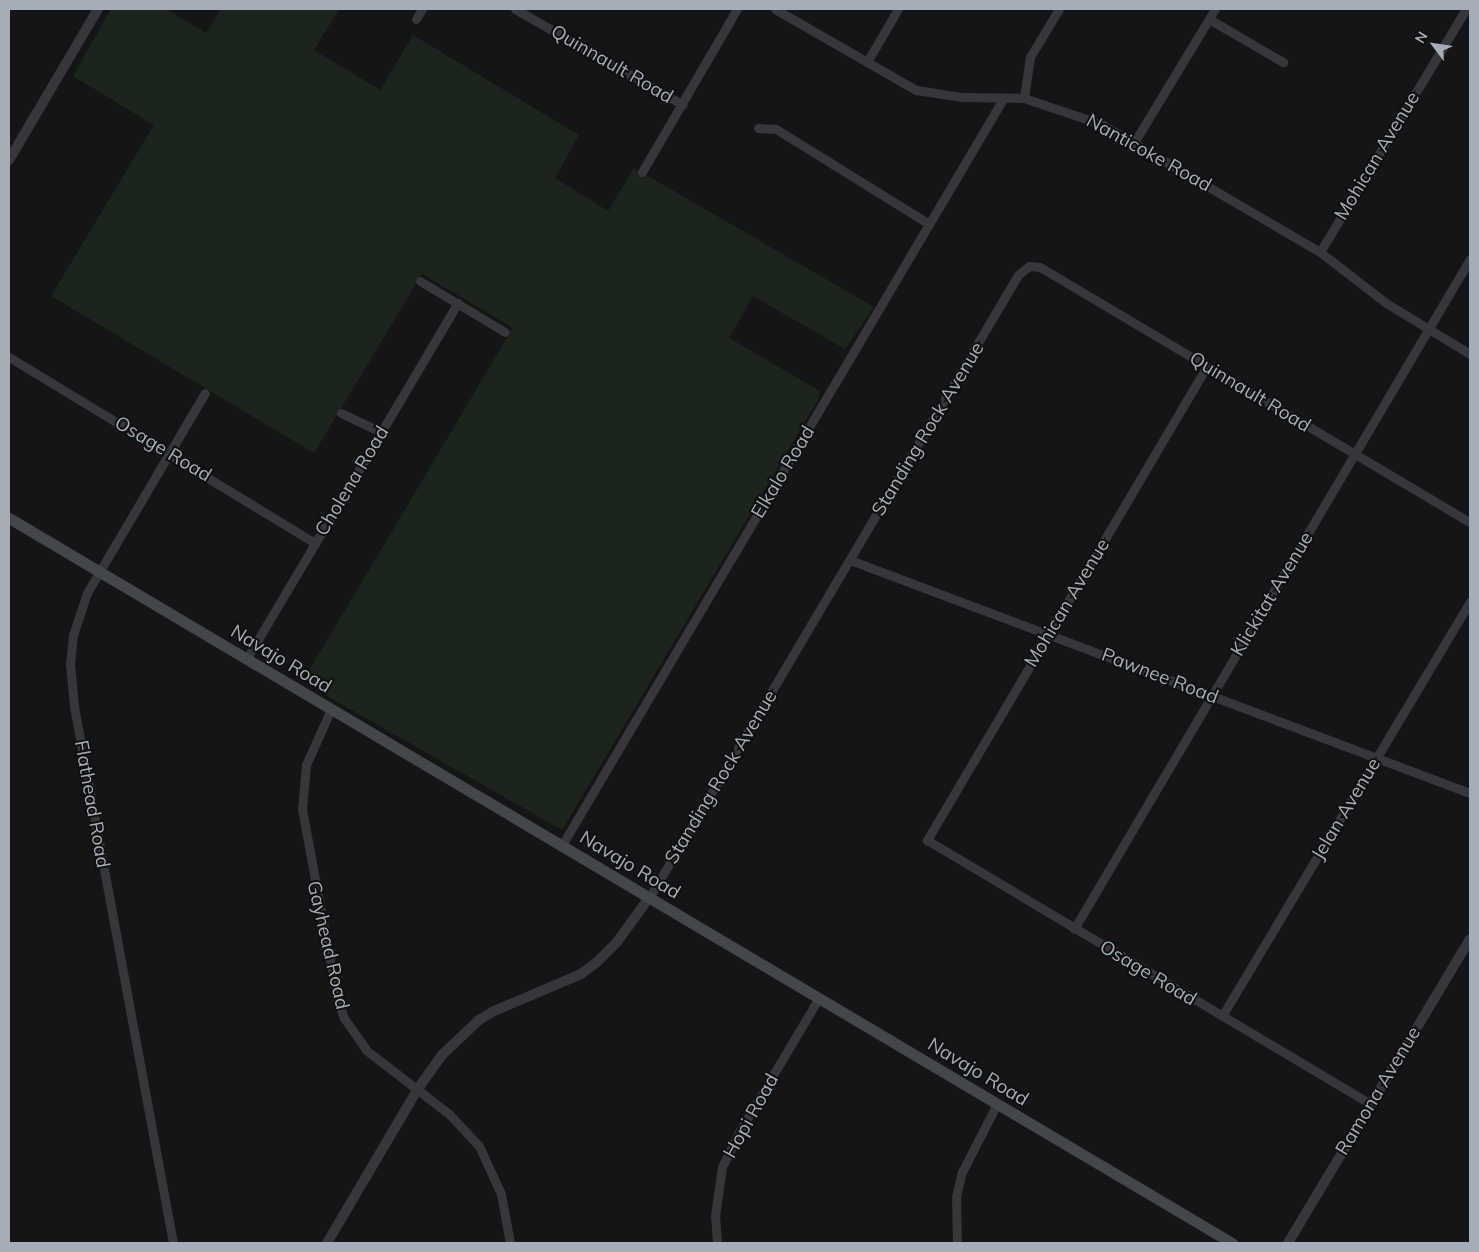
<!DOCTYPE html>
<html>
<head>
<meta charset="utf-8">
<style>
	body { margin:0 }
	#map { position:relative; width:1479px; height:1252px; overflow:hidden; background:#151517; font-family:Mulish,sans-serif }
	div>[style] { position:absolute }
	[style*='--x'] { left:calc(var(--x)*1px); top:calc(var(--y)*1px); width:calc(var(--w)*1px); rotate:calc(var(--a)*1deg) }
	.green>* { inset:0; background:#1c251c }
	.minor>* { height:9px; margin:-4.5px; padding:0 4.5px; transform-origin:4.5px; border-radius:4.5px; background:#35373c }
	.tertiary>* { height:10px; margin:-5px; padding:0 5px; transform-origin:5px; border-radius:5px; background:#35373c }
	.secondary>* { height:11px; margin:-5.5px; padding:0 5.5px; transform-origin:5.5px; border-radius:5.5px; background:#43474c }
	span { translate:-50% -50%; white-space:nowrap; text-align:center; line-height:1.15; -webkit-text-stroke:4px #101012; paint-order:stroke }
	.street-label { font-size:19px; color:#a5aeb8 }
	.frame { position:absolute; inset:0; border:10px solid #a5aeb8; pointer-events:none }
	.north { position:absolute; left:1409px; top:20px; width:50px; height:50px; -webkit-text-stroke:4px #101012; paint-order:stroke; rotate:301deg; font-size:14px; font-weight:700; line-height:20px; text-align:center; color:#a5aeb8 }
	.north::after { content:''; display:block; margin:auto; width:18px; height:22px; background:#a5aeb8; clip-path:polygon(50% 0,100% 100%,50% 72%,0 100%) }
</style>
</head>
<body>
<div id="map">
	<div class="green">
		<div style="clip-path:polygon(111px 9px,166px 9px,206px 33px,221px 9px,339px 9px,314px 50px,380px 90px,413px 35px,579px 135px,555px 178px,608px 211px,634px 168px,874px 307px,845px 349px,753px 296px,729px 338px,820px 391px,818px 400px,562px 830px,322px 693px,304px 679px,513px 328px,422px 274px,314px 453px,51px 296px,154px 125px,73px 76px)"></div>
	</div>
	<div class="minor">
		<div style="--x:515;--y:9;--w:193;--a:29.7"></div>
		<div style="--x:775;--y:9;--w:163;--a:29.9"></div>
		<div style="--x:916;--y:90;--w:47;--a:8.7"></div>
		<div style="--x:962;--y:97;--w:62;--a:0.9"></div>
		<div style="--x:1024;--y:98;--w:81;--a:18.7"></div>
		<div style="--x:1101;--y:124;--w:254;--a:30.3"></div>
		<div style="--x:1320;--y:252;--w:83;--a:37.7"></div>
		<div style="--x:1386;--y:303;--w:98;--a:31.3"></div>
		<div style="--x:416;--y:19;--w:12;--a:-59"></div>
		<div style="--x:1209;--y:19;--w:86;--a:30.2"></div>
		<div style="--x:867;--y:62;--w:61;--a:-59.7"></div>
		<div style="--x:1024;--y:98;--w:41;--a:-81.7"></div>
		<div style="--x:1030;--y:57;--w:56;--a:-58.9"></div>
		<div style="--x:758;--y:128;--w:18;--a:3"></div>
		<div style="--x:776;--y:129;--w:180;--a:31.8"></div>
		<div style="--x:1135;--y:141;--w:154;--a:-58.8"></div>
		<div style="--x:642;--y:172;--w:189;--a:-59.8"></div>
		<div style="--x:1320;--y:252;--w:283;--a:-59"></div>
		<div style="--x:420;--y:281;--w:99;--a:31"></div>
		<div style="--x:9;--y:357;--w:358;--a:31.3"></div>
		<div style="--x:1207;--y:366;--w:551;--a:120.57"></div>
		<div style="--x:927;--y:840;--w:514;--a:30.75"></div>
		<div style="--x:341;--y:413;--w:44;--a:25.4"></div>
		<div style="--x:850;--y:560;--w:662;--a:20.6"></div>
		<div style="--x:247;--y:658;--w:413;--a:-59.3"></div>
		<div style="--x:331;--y:709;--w:61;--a:114.1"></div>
		<div style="--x:306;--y:765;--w:44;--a:95.2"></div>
		<div style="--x:302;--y:809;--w:192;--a:79.5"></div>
		<div style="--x:337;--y:998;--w:21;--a:71"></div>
		<div style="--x:344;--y:1018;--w:39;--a:55"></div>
		<div style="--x:366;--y:1050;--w:105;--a:37.6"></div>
		<div style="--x:449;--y:1114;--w:44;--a:46.8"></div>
		<div style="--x:479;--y:1146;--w:53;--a:65.4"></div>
		<div style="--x:501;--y:1194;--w:50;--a:79.6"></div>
		<div style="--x:562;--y:845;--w:867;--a:-59.41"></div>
		<div style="--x:649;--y:898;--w:724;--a:-59.36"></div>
		<div style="--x:1018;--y:275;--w:14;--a:-39"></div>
		<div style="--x:1029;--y:266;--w:11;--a:5"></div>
		<div style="--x:1040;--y:267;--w:500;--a:30.7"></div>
		<div style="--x:1074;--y:929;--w:778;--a:-59.42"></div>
		<div style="--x:1222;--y:1016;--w:483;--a:-59.1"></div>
		<div style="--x:173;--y:1243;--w:546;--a:-100.45"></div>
		<div style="--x:74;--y:706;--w:42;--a:-95.4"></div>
		<div style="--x:70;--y:664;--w:29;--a:-84"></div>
		<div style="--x:73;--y:635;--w:44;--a:-71.6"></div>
		<div style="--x:87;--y:593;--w:232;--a:-59.5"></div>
		<div style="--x:717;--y:1243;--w:27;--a:-94"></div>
		<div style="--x:715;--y:1216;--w:49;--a:-81.9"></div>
		<div style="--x:722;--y:1167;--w:39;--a:-64"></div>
		<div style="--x:739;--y:1132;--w:156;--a:-59.2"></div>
		<div style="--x:957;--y:1243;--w:46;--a:-91.2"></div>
		<div style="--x:956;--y:1197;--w:26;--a:-77"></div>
		<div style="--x:962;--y:1172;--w:76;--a:-62.8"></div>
	</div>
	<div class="tertiary">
		<div style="--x:9;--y:160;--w:175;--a:-59.5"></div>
		<div style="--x:327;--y:1243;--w:178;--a:-59.5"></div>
		<div style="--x:417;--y:1090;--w:43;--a:-54.5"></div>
		<div style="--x:442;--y:1055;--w:51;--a:-43.4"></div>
		<div style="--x:479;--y:1020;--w:17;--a:-31"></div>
		<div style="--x:494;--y:1011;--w:95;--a:-23"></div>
		<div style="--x:581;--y:974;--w:20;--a:-37"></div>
		<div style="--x:597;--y:962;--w:28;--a:-45"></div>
		<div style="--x:617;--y:942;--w:54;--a:-54"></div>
		<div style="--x:1288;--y:1243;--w:354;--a:-59.1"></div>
	</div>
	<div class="secondary">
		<div style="--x:9;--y:518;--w:1422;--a:30.66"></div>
	</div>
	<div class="street-label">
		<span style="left:612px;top:64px;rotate:30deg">Quinnault Road</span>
		<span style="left:1149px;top:153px;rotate:29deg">Nanticoke Road</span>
		<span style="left:1377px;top:156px;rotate:-59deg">Mohican Avenue</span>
		<span style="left:1250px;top:392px;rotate:31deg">Quinnault Road</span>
		<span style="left:928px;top:429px;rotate:-59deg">Standing Rock Avenue</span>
		<span style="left:163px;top:449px;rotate:31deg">Osage Road</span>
		<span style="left:783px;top:472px;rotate:-59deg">Elkalo Road</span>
		<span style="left:352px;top:481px;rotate:-59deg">Cholena Road</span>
		<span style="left:1272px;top:594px;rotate:-59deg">Klickitat Avenue</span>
		<span style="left:1067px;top:603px;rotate:-59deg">Mohican Avenue</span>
		<span style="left:281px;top:659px;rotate:31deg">Navajo Road</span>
		<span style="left:1160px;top:676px;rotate:21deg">Pawnee Road</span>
		<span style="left:721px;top:777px;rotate:-59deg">Standing Rock Avenue</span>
		<span style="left:92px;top:804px;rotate:80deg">Flathead Road</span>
		<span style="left:1346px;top:809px;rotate:-59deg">Jelan Avenue</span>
		<span style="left:630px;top:865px;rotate:31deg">Navajo Road</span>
		<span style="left:328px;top:945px;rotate:77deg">Gayhead Road</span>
		<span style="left:1148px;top:973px;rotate:31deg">Osage Road</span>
		<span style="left:978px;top:1072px;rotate:31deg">Navajo Road</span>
		<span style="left:1378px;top:1091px;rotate:-59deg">Ramona Avenue</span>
		<span style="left:751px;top:1116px;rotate:-61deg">Hopi Road</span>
	</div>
	<div class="frame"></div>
	<div class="north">N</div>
</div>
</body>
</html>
